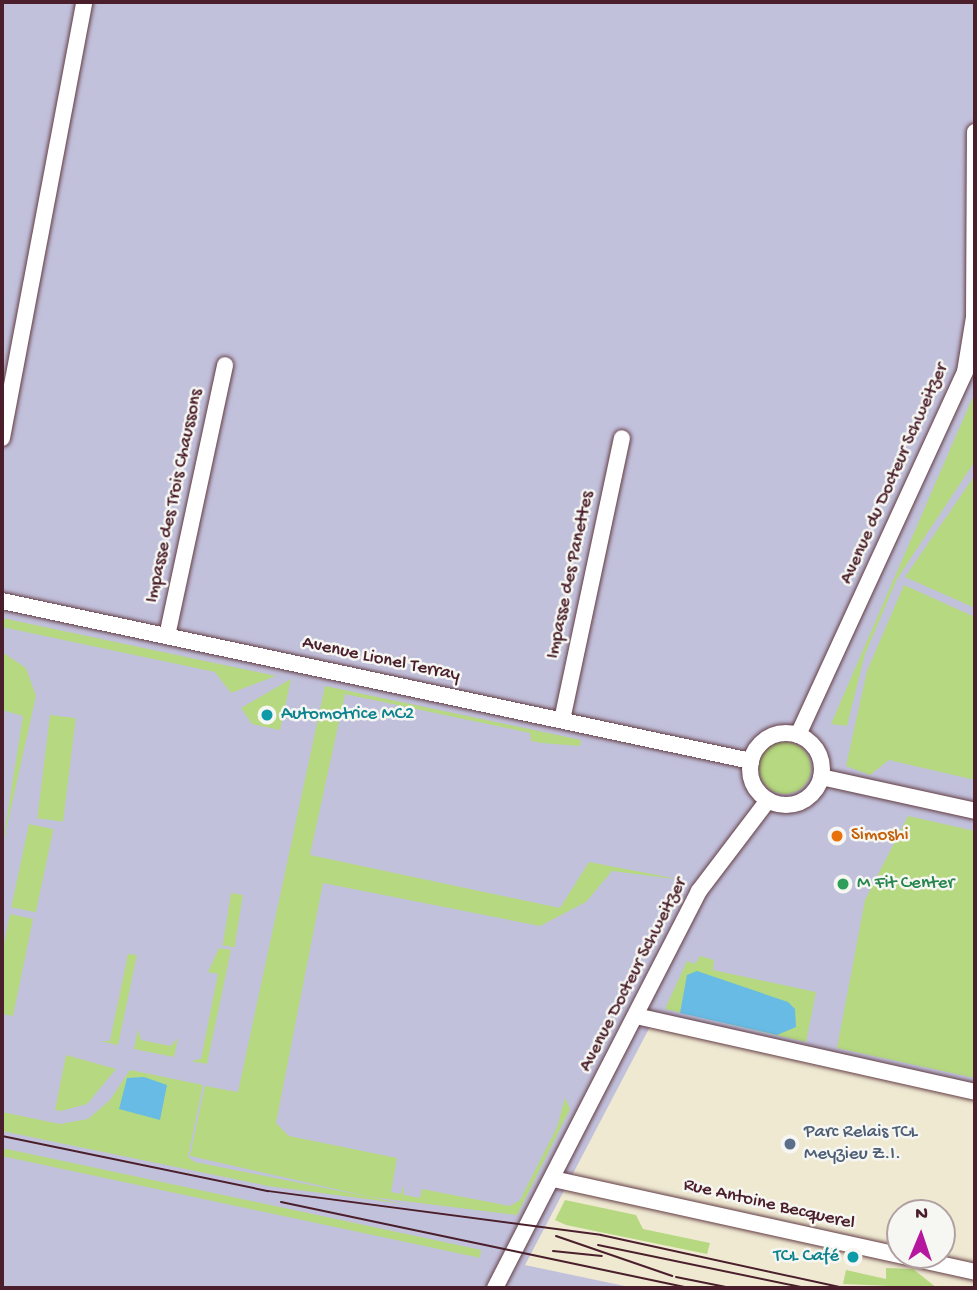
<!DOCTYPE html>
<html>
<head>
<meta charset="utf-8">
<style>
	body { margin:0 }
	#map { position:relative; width:977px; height:1290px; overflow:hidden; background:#efe9d2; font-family:"Gochi Hand",sans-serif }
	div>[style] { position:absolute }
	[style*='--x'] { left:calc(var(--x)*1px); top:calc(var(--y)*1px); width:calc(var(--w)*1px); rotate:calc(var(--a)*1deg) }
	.industrial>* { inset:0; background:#c2c1dc }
	.green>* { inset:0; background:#b5d880; transform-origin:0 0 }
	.round { border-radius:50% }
	.water>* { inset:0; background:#68bbe4 }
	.roads { filter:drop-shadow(0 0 2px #633d44) drop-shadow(0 0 2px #633d44) }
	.minor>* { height:16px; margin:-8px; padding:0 8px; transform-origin:8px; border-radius:8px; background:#fff }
	.minor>.ring { margin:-8px; padding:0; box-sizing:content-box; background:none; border:16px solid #fff; border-radius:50% }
	.tram>* { height:2px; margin:-1px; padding:0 1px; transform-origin:1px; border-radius:1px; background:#4a1f2b }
	.dots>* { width:19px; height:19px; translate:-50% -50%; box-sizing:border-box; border:4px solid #f6f6f2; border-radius:50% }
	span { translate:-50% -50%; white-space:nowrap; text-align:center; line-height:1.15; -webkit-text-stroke:5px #f6f6f2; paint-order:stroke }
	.street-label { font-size:19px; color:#4a1f2b }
	.culture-label { font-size:19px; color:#0d838f }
	.left { translate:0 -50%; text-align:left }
	.right { translate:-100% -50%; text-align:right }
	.food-label { font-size:19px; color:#c56008 }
	.leisure-label { font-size:19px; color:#27864d }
	.service-label { font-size:19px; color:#4e5e75 }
	.frame { position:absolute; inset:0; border:4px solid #4a1f2b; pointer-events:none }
	.north { position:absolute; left:886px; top:1199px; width:70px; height:70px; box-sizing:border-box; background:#f6f6f2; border:2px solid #b1a0a2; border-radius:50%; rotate:2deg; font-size:19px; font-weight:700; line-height:28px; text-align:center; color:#4a1f2b }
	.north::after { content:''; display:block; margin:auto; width:24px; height:32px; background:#b5179e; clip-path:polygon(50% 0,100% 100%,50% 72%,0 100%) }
</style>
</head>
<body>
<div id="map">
	<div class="industrial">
		<div style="clip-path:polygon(2px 2px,975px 2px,975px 1090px,653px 1021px,525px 1265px,634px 1288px,2px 1288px)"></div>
	</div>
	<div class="green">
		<div style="clip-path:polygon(975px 392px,975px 461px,897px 579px,865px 654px,847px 726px,831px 724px)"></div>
		<div style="clip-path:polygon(975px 475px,975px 608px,905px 577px)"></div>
		<div style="clip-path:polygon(904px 585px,975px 617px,975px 780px,889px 760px,870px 775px,846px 766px,867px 671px)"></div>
		<div style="clip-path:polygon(2px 618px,276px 676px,231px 693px,215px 672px,2px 627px)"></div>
		<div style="clip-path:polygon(2px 652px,26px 668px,36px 696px,2px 848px,23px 716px,2px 710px)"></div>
		<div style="clip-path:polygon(291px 679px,280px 730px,252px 724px,241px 708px)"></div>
		<div style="clip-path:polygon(325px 686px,581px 740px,580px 746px,542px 743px,531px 741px,530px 733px,345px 694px,310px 855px,560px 908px,589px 862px,683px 880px,612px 871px,586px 902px,540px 926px,323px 883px,276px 1123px,289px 1136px,397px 1158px,391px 1192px,401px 1194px,403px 1185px,404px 1195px,420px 1198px,422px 1189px,510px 1206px,520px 1200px,557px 1127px,565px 1098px,570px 1109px,517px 1215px,371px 1197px,190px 1156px,205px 1086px,238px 1092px)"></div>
		<div style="left:50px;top:715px;width:26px;height:104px;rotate:7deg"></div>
		<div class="round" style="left:759px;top:742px;width:52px;height:52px"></div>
		<div style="clip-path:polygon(908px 816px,975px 831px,975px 1078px,837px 1048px,865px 900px)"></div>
		<div style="left:29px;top:824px;width:25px;height:85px;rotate:12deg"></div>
		<div style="left:231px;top:893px;width:12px;height:53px;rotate:9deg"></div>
		<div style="clip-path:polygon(10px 914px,33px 919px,13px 1016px,2px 1014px,2px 954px)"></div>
		<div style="clip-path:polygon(219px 948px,231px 950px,207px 1064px,190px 1061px,201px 1059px,218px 974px,208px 972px)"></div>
		<div style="clip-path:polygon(128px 954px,137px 955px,118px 1045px,100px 1041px,110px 1041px)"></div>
		<div style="clip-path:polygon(700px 956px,714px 960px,713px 970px,816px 992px,806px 1042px,665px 1009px,687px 961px,695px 964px)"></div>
		<div style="clip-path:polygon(138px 1029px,141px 1040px,171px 1046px,178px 1038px,174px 1057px,134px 1049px)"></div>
		<div style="clip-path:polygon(66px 1055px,116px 1069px,87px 1104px,61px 1111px,55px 1110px)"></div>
		<div style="clip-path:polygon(130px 1070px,203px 1085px,188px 1157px,195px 1162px,405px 1204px,268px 1186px,2px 1131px,2px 1112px,60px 1124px,88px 1119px,110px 1100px)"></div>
		<div style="left:2px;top:1148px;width:490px;height:8px;rotate:12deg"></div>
		<div style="clip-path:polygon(565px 1200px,636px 1215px,643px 1229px,710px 1243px,707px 1254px,566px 1225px,555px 1220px)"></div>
		<div style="clip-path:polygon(886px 1268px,913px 1269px,937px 1288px,843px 1284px,846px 1270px,886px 1279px)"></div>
	</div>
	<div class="water">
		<div style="clip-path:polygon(697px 971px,788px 1002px,795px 1009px,796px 1027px,777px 1035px,680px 1013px,687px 975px)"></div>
		<div style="clip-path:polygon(144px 1077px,167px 1085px,160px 1120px,119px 1109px,127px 1078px)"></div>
	</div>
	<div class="roads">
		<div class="minor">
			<div style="--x:2;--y:438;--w:444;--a:-79.3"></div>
			<div style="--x:2;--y:601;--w:766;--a:12.06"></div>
			<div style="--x:167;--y:636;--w:277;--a:-77.9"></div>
			<div style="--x:562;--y:720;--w:288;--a:-78"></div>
			<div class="ring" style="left:750px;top:733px;width:56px;height:56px"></div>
			<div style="--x:798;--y:735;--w:400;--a:-65.3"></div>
			<div style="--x:965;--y:372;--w:56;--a:-80.7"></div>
			<div style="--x:974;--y:317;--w:185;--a:-89.7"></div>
			<div style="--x:821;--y:777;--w:158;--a:12.4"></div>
			<div style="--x:636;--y:1016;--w:347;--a:12.6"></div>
			<div style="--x:553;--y:1179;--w:432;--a:12.4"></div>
			<div style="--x:495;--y:1288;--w:446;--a:-62.8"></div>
			<div style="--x:699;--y:891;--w:114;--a:-52.8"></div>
		</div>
	</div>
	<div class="tram">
		<div style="--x:2;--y:1136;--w:272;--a:11.7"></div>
		<div style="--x:268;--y:1191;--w:336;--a:7.5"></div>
		<div style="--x:601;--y:1235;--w:250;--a:12.3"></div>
		<div style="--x:281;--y:1202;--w:416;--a:11.9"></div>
		<div style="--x:556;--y:1236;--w:123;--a:19"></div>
		<div style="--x:598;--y:1245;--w:211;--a:11.7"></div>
		<div style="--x:553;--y:1251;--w:49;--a:5.8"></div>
		<div style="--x:676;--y:1277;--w:56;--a:11.3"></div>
	</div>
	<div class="dots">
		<div style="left:267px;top:715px;background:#0f9aa8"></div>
		<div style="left:837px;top:836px;background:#e8710a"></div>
		<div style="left:843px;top:884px;background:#2e9e5b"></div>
		<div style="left:790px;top:1144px;background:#5c6f8a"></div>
		<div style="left:853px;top:1257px;background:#0f9aa8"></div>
	</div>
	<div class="street-label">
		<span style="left:895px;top:474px;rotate:-66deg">Avenue du Docteur Schweitzer</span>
		<span style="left:175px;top:496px;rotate:-78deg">Impasse des Trois Chaussons</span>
		<span style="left:571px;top:575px;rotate:-78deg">Impasse des Panettes</span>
		<span style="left:381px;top:660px;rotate:12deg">Avenue Lionel Terray</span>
		<span style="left:634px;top:975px;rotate:-63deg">Avenue Docteur Schweitzer</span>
		<span style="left:769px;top:1205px;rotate:13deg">Rue Antoine Becquerel</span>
	</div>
	<div class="culture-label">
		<span class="left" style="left:281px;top:715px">Automotrice MC2</span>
		<span class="right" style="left:839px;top:1257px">TCL Café</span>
	</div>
	<div class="food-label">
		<span class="left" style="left:851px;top:836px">Simoshi</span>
	</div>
	<div class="leisure-label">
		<span class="left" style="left:857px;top:884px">M Fit Center</span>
	</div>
	<div class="service-label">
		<span class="left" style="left:804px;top:1144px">Parc Relais TCL<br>Meyzieu Z.I.</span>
	</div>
	<div class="frame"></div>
	<div class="north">N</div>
</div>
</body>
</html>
